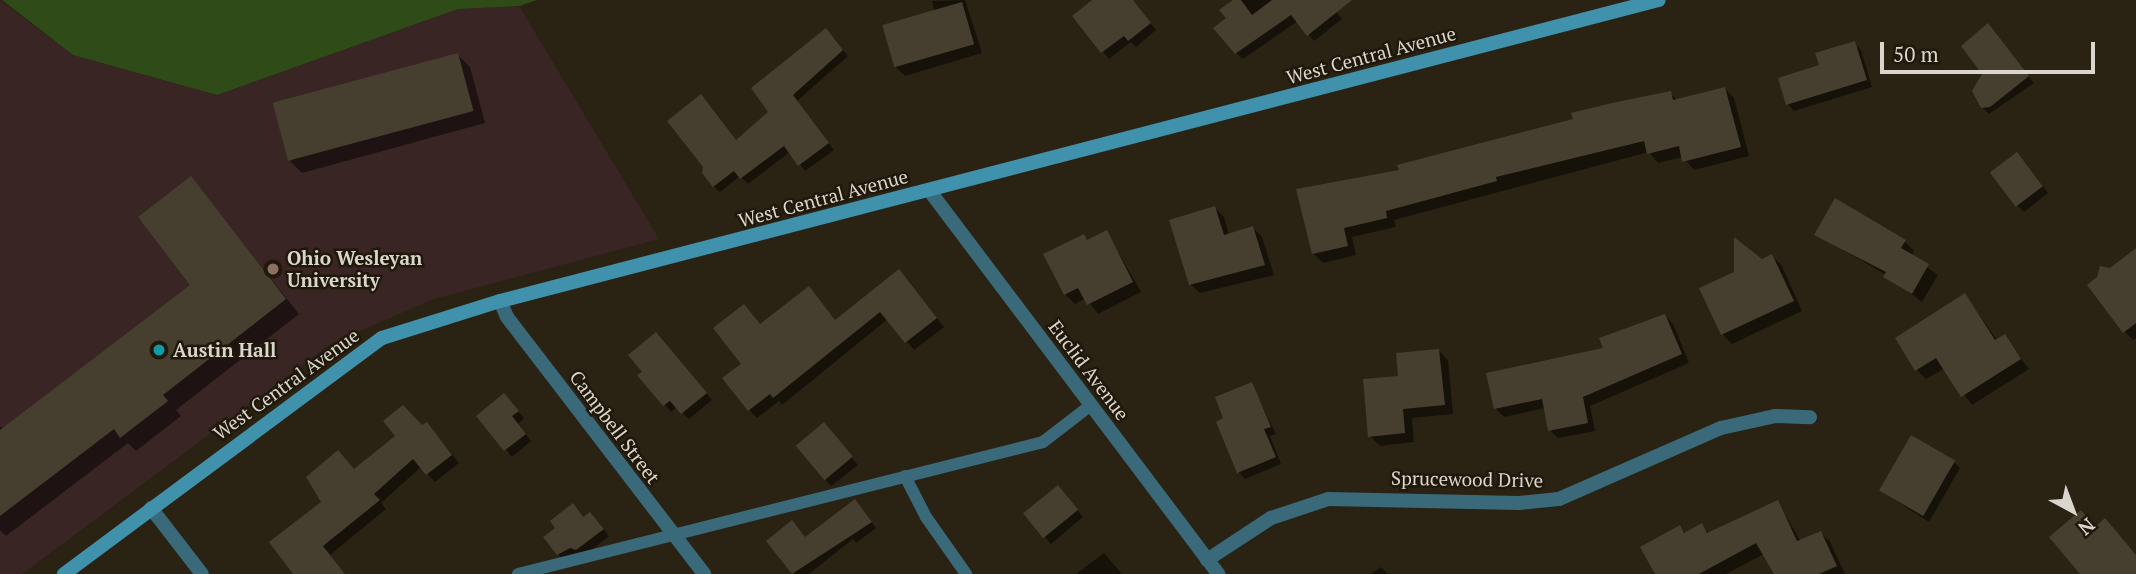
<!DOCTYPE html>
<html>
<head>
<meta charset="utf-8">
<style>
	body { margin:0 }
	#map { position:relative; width:2136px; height:574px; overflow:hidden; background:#2a2314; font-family:"PT Serif",serif }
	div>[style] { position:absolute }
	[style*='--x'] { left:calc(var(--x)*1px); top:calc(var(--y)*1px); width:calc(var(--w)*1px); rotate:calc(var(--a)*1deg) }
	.education>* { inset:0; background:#392523 }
	.green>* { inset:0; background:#2f4c18 }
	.shadow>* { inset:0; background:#0007 }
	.building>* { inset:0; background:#463f2f; transform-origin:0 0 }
	.lane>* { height:12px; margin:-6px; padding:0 6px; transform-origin:6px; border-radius:6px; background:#3a6a7a }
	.street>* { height:14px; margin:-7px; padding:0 7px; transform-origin:7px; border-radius:7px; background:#3a6a7a }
	.secondary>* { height:14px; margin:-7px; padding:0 7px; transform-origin:7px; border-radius:7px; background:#4092ac }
	.dots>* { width:19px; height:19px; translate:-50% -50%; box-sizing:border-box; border:4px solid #20190b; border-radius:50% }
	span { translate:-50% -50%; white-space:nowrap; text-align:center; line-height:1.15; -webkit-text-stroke:5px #20190b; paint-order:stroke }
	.street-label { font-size:19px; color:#dbd6cd }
	.poi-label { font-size:19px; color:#dbd6cd; font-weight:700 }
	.left { translate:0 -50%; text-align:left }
	.north { position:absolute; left:2038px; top:476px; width:70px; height:70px; -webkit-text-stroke:5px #20190b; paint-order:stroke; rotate:139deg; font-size:19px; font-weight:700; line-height:28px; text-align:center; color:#dbd6cd }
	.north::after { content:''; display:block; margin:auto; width:24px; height:32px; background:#dbd6cd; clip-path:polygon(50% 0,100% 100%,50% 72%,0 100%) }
	.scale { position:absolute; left:1880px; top:42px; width:215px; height:32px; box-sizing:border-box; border:4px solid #dbd6cd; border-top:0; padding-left:9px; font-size:21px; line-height:24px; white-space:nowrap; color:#dbd6cd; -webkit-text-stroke:5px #20190b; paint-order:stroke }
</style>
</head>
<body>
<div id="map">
	<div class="education">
		<div style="clip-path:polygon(0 0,73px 55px,217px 95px,458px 9px,519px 6px,659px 239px,434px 299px,332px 343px,22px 574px,0 574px)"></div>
	</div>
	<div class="green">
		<div style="clip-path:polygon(2px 0,537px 0,519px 6px,458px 9px,217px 95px,73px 55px)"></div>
	</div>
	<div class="shadow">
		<div style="clip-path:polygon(965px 0,982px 53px,905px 76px,895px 66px,935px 12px,932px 1px)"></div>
		<div style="clip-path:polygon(1095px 0,1133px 0,1156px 30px,1136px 47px,1131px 42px,1109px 59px,1074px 16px)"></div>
		<div style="clip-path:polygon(1236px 0,1327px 0,1342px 19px,1314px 41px,1298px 21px,1243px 59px,1230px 48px,1229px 19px)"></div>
		<div style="clip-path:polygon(1994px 32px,2034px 83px,1989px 114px,1982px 107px,1984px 73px)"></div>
		<div style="clip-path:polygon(832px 36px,848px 56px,797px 101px,834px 150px,805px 171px,790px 152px,748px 184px,740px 176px,720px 192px,714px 186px,736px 142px,770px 112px)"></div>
		<div style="clip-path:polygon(1854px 43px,1861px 50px,1872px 87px,1794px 111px,1788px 104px,1821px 66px)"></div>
		<div style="clip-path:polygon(458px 55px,470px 67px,485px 123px,302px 173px,290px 161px)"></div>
		<div style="clip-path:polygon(1725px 89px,1734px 98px,1749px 156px,1694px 170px,1683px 157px,1658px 163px,1649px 152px,1394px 220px,1396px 227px,1352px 237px,1356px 255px,1323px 263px,1313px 253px,1401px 171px,1670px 93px,1678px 101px)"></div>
		<div style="clip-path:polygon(2024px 161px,2048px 193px,2024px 212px,2017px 205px)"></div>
		<div style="clip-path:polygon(191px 179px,299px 314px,176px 410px,181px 416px,136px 451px,128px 443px,6px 536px,0 530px,0 426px,3px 430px,193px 285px)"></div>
		<div style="clip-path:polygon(1215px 208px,1224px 217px,1229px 235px,1253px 228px,1262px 237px,1274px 275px,1200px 293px,1190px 284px)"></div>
		<div style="clip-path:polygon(1107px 232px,1141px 292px,1098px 314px,1086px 298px,1075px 304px,1065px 294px,1083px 236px,1089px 242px)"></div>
		<div style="clip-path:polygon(1816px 234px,1904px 241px,1914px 251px,1911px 256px,1938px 275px,1922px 302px,1886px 275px)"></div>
		<div style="clip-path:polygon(2136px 250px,2136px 338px,2133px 340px,2125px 332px,2110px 270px)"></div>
		<div style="clip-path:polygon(1772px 256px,1782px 266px,1802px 311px,1732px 344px,1722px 334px)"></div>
		<div style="clip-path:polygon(907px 280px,944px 327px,914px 350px,888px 319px,782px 405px,779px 401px,757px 418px,749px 410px,744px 306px,761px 326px,809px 288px,836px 321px)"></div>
		<div style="clip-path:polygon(1965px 295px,1997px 340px,2004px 336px,2029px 369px,1972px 405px,1945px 368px,1926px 379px,1917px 370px)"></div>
		<div style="clip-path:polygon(1665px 316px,1673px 324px,1689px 363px,1590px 406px,1595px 431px,1558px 438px,1550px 430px,1545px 408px,1504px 417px,1495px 408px)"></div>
		<div style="clip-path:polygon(662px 341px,712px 400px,689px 419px,677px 407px,671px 412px,640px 375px)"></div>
		<div style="clip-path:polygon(1439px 351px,1448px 360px,1453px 414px,1412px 418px,1414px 442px,1380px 446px,1370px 436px,1400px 377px)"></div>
		<div style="clip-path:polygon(1251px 384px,1276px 434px,1270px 436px,1281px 464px,1245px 479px,1239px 472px,1226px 419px)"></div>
		<div style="clip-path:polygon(511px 402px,524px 418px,518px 424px,531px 441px,512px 457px,478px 416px)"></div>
		<div style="clip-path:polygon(422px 427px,434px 432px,459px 463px,435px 482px,421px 467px,381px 503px,386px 509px,330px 555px,345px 574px,295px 574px,323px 502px,355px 471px)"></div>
		<div style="clip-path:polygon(830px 431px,858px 465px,831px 486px,825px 480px)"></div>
		<div style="clip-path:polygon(1954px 462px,1960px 468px,1929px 522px,1881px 491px)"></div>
		<div style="clip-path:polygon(1064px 494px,1083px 517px,1051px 544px,1025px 514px)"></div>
		<div style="clip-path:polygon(1778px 502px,1801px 542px,1821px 533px,1830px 542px,1845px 574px,1774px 574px,1764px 554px,1726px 574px,1653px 574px,1680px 527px,1686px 534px,1701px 525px,1710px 534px)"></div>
		<div style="clip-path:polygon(860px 506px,876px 528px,856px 543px,853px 539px,809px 574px,794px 574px,769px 541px,805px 538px)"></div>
		<div style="clip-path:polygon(584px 519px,597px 520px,609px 536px,584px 556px,565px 561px,558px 554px)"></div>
		<div style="clip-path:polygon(1104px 553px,1122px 574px,1076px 574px)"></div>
		<div style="clip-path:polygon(1381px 567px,1388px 574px,1371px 574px)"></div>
	</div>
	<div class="building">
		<div style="clip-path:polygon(1092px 0,1133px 0,1151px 23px,1128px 41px,1124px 36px,1101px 53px,1072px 16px)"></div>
		<div style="clip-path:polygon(1233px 0,1241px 0,1252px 15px,1272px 0,1352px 0,1307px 36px,1291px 15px,1235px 54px,1213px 28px,1226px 18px,1219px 10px)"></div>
		<div style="left:962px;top:2px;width:44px;height:83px;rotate:74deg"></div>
		<div style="clip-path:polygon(1988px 23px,2029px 76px,1990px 107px,1981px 108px,1972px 91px,1982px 74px,1961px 46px)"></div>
		<div style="clip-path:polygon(826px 28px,843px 50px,793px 95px,829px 143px,798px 166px,784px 146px,740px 179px,734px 171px,713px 187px,702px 173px,703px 167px,667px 121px,701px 94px,736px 140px,768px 112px,751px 88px)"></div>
		<div style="clip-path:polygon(1855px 41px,1867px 80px,1786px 105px,1778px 78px,1819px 65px,1815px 53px)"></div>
		<div style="left:458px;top:53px;width:60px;height:192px;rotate:75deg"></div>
		<div style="clip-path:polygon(1725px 87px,1741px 147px,1682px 162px,1679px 146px,1647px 154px,1644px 141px,1496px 177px,1497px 181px,1386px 211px,1387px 218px,1344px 228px,1348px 246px,1312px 254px,1296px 189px,1399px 170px,1397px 165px,1573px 119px,1571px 113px,1612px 103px,1671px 91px,1673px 100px)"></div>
		<div style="left:2017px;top:152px;width:43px;height:34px;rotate:53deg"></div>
		<div style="clip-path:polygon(191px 176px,286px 299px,163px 395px,168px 401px,120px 438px,114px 429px,0 516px,0 430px,190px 285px,138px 217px)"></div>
		<div style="clip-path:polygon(1835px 198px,1906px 240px,1901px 248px,1929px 264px,1912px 294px,1883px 277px,1886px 272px,1814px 235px)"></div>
		<div style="clip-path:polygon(1215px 206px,1224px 235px,1253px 226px,1265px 265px,1189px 285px,1169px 220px)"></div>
		<div style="clip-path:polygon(1107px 230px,1133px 282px,1087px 305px,1078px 288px,1064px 295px,1043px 254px,1084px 234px,1087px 240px)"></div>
		<div style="clip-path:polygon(1734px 237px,1762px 259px,1772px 254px,1794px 301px,1721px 335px,1699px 288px,1734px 272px)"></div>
		<div style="clip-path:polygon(2136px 248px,2136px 323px,2123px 333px,2087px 285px,2097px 277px,2100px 266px,2110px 268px)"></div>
		<div style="clip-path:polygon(899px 269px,937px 318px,905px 343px,880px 312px,773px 398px,770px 394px,748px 411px,722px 378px,741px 364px,713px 328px,744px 304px,760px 324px,809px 286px,835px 320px)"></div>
		<div style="clip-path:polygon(1965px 293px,1995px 340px,2005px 334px,2021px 359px,1961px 397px,1936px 358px,1915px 371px,1895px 338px)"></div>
		<div style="clip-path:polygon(1665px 314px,1682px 354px,1583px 397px,1588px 423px,1548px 431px,1542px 399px,1494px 409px,1486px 373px,1603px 348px,1599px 338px)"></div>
		<div style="clip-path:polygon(656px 332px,707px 393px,681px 414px,670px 401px,663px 406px,637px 375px,642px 372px,628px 355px)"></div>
		<div style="clip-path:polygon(1439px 349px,1445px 405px,1403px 409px,1405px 433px,1368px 437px,1363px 379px,1398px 376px,1396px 353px)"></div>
		<div style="clip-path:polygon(1252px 382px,1271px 427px,1264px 429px,1276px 457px,1237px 473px,1216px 422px,1223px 418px,1215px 397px)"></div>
		<div style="clip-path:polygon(504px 393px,519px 411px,512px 416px,526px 434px,504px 451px,476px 416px)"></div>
		<div style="clip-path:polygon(403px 405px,422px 425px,427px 422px,452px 455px,426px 475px,413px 459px,374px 494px,380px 500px,323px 546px,345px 574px,293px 574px,269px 542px,321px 502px,306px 477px,338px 450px,354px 469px,395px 436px,383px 421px)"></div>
		<div style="left:824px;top:422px;width:45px;height:37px;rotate:50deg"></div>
		<div style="left:1911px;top:435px;width:51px;height:64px;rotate:30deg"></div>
		<div style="left:1058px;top:485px;width:32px;height:45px;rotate:51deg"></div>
		<div style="clip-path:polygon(855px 499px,872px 522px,792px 574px,766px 541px,792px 520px,805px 537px)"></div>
		<div style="clip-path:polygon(1778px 500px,1797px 541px,1821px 531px,1837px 566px,1819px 574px,1774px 574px,1756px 543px,1699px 574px,1655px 574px,1640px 547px,1680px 525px,1684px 533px,1702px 523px,1707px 533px)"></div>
		<div style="clip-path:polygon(573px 503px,583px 517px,590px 512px,604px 529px,576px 550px,570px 548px,557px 555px,543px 537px,555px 528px,550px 521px)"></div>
		<div style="clip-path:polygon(2081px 510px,2095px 527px,2105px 518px,2136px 555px,2136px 574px,2080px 574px,2049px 537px)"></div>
	</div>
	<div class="lane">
		<div style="--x:905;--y:476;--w:46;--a:62.9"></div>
		<div style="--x:926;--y:517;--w:70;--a:54.9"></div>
		<div style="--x:518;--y:574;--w:541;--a:-14.11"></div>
		<div style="--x:1043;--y:442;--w:61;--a:-37.6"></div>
	</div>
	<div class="street">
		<div style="--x:929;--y:190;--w:481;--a:53"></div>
		<div style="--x:500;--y:301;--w:17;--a:66"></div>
		<div style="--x:507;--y:317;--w:324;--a:52.5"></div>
		<div style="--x:151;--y:508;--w:83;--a:52.3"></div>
		<div style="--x:1207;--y:560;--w:77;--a:-33.3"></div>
		<div style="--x:1271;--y:518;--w:60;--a:-18.4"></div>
		<div style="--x:1328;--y:499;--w:191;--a:1.2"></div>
		<div style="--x:1519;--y:503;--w:40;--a:-5.7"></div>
		<div style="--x:1559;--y:499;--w:177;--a:-23.7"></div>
		<div style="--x:1721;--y:428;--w:55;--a:-12.5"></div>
		<div style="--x:1775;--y:416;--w:35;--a:2"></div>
	</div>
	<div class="secondary">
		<div style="--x:64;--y:574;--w:396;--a:-36.6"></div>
		<div style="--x:382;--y:338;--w:124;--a:-17.4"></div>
		<div style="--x:500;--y:301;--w:1197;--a:-14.56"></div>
	</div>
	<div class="dots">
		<div style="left:273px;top:269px;background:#8d6e63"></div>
		<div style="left:159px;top:350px;background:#0f9aa8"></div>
	</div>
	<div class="street-label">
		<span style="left:1371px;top:55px;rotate:-15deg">West Central Avenue</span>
		<span style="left:823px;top:198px;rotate:-15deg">West Central Avenue</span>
		<span style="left:1089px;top:370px;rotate:53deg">Euclid Avenue</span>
		<span style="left:286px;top:384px;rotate:-36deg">West Central Avenue</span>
		<span style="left:615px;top:427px;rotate:53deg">Campbell Street</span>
		<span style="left:1467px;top:479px;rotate:1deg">Sprucewood Drive</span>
	</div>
	<div class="poi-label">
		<span class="left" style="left:287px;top:269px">Ohio Wesleyan<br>University</span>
		<span class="left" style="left:173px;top:350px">Austin Hall</span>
	</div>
	<div class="north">N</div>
	<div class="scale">50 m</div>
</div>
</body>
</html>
